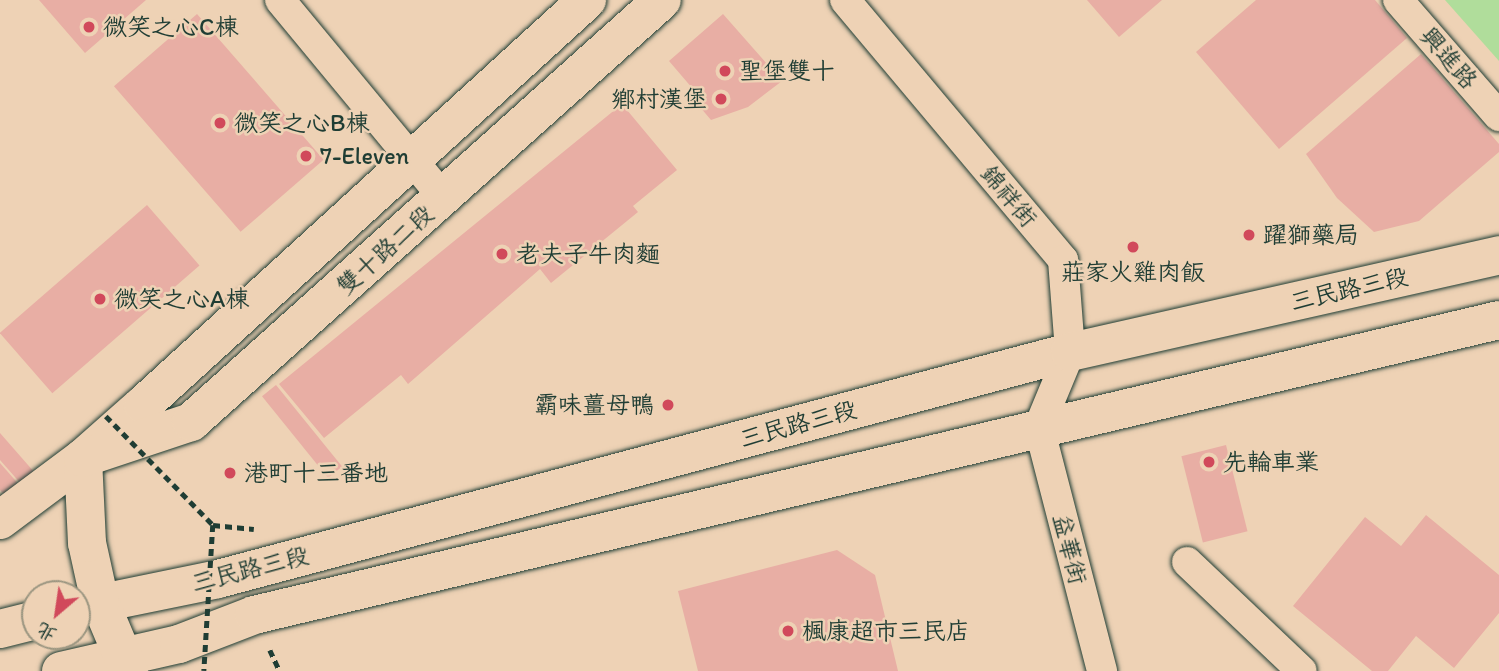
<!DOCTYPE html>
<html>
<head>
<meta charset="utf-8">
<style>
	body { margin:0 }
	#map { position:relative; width:1499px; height:671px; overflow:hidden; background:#eed2b5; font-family:Itim,"LXGW WenKai TC",sans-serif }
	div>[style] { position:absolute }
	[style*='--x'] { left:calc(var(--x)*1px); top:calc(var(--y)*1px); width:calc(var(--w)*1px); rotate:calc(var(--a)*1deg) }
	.green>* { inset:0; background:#b0dd9b }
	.building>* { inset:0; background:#e8aea4; transform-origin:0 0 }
	.path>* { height:4.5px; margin-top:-2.25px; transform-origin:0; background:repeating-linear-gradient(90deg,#1f3d34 0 7px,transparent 0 12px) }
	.roads { filter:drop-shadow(0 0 2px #1f3d34) drop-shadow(0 0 2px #1f3d34) }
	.street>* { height:30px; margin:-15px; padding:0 15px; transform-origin:15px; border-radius:15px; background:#eed2b5 }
	.secondary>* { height:38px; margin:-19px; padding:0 19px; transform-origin:19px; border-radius:19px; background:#eed2b5 }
	.path-bridge>* { height:4.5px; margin-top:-2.25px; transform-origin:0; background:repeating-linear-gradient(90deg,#1f3d34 0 7px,transparent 0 12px) }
	.dots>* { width:19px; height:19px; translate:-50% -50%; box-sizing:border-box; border:4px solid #eed2b5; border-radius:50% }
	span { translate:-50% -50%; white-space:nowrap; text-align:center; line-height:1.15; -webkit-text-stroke:5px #eed2b5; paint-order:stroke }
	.poi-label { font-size:24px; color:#1f3d34 }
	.left { translate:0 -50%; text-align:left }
	.right { translate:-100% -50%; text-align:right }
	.street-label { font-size:24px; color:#1f3d34 }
	.north { position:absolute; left:21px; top:580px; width:70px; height:70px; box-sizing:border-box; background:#eed2b5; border:2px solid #9b9681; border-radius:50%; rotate:209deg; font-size:19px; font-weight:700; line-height:28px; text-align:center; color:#1f3d34 }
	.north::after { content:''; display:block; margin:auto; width:24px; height:32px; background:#d1495b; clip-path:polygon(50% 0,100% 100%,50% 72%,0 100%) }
</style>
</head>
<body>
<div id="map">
	<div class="green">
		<div style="clip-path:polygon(1445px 0,1499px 0,1499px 61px)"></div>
	</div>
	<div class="building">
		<div style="clip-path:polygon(39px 0,146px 0,85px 53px)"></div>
		<div style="clip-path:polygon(1087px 0,1162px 0,1119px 37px)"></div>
		<div style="clip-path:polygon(1256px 0,1375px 0,1407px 38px,1279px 149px,1196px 52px)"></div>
		<div style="left:197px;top:14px;width:193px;height:110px;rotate:49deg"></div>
		<div style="clip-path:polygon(723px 14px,782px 81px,748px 107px,711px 120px,694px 100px,699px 96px,669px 61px)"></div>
		<div style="clip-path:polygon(1421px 54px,1499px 144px,1499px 152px,1419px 221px,1374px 232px,1337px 198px,1306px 154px)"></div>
		<div style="clip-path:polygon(622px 104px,677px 170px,633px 206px,638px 212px,551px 283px,540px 269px,408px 384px,401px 375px,324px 438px,279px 384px)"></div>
		<div style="left:147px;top:205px;width:80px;height:195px;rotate:49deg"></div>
		<div style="left:276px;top:385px;width:105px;height:18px;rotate:51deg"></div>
		<div style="clip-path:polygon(0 433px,35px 473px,22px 485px,0 460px)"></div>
		<div style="left:1226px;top:445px;width:89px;height:46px;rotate:76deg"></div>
		<div style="clip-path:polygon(0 463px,22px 488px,9px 500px,0 490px)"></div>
		<div style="clip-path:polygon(1426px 515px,1499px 575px,1499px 613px,1454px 668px,1416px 636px,1388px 671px,1372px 671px,1293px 606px,1365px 517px,1401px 546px)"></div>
		<div style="clip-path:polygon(837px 550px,875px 575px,898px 671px,698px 671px,678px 591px)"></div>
	</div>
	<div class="path">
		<div style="--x:213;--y:525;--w:41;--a:5.6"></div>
		<div style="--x:270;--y:650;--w:23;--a:65"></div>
	</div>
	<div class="roads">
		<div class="street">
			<div style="--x:280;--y:0;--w:257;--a:50.4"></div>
			<div style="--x:845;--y:0;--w:339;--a:50"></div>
			<div style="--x:1063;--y:260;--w:92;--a:85.6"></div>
			<div style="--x:1070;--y:352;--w:81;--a:112.5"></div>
			<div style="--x:1039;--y:427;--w:252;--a:75.5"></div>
			<div style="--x:1398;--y:0;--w:154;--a:49"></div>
			<div style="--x:1187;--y:562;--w:158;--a:43.5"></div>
		</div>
		<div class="secondary">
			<div style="--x:0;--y:520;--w:104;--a:-36.8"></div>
			<div style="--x:83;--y:458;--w:80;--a:-41.5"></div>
			<div style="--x:143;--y:405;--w:601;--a:-42.37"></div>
			<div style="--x:77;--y:608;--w:144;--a:-11.6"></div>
			<div style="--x:218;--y:579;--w:882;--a:-14.92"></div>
			<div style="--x:1070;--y:352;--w:440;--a:-12.7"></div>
			<div style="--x:0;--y:629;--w:36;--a:-14"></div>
			<div style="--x:61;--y:671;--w:121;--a:-12.9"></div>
			<div style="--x:179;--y:644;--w:80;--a:-21.1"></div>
			<div style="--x:254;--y:615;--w:1279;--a:-13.33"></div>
			<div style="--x:129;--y:671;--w:75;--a:-112.8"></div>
			<div style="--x:100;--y:602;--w:60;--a:-102.4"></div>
			<div style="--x:87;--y:543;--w:85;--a:-92.7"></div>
			<div style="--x:83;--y:458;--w:114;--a:-18.4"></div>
			<div style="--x:191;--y:422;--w:632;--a:-41.86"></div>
		</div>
	</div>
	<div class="path-bridge">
		<div style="--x:106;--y:416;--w:153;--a:45.5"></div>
		<div style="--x:213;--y:525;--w:146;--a:93.5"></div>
	</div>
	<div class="dots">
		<div style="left:89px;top:27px;background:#d1495b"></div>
		<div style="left:725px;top:71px;background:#d1495b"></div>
		<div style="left:721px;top:99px;background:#d1495b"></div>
		<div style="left:220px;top:123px;background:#d1495b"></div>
		<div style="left:306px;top:156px;background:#d1495b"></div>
		<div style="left:1249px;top:235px;background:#d1495b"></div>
		<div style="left:1133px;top:247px;background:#d1495b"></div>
		<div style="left:502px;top:254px;background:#d1495b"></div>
		<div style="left:100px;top:299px;background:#d1495b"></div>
		<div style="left:668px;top:405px;background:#d1495b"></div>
		<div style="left:1209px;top:462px;background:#d1495b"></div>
		<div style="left:230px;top:473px;background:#d1495b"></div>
		<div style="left:788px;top:631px;background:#d1495b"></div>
	</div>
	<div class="poi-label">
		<span class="left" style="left:103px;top:27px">微笑之心C棟</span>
		<span class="left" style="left:739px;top:71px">聖堡雙十</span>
		<span class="right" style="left:707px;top:99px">鄉村漢堡</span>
		<span class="left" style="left:234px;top:123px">微笑之心B棟</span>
		<span class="left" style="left:320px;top:156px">7-Eleven</span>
		<span class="left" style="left:1263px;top:235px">躍獅藥局</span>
		<span class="left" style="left:516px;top:254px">老夫子牛肉麵</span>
		<span style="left:1133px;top:272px">莊家火雞肉飯</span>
		<span class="left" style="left:114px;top:299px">微笑之心A棟</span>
		<span class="right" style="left:654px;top:405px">霸味薑母鴨</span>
		<span class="left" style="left:1223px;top:462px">先輪車業</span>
		<span class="left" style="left:244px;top:473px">港町十三番地</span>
		<span class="left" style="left:802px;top:631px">楓康超市三民店</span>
	</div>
	<div class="street-label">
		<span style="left:1449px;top:58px;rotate:49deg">興進路</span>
		<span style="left:1009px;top:196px;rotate:50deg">錦祥街</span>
		<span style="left:385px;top:250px;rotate:-42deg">雙十路二段</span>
		<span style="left:1349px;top:289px;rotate:-13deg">三民路三段</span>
		<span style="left:798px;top:424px;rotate:-15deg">三民路三段</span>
		<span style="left:1070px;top:549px;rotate:76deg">益華街</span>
		<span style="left:250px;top:569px;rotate:-14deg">三民路三段</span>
	</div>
	<div class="north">北</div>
</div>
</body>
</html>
